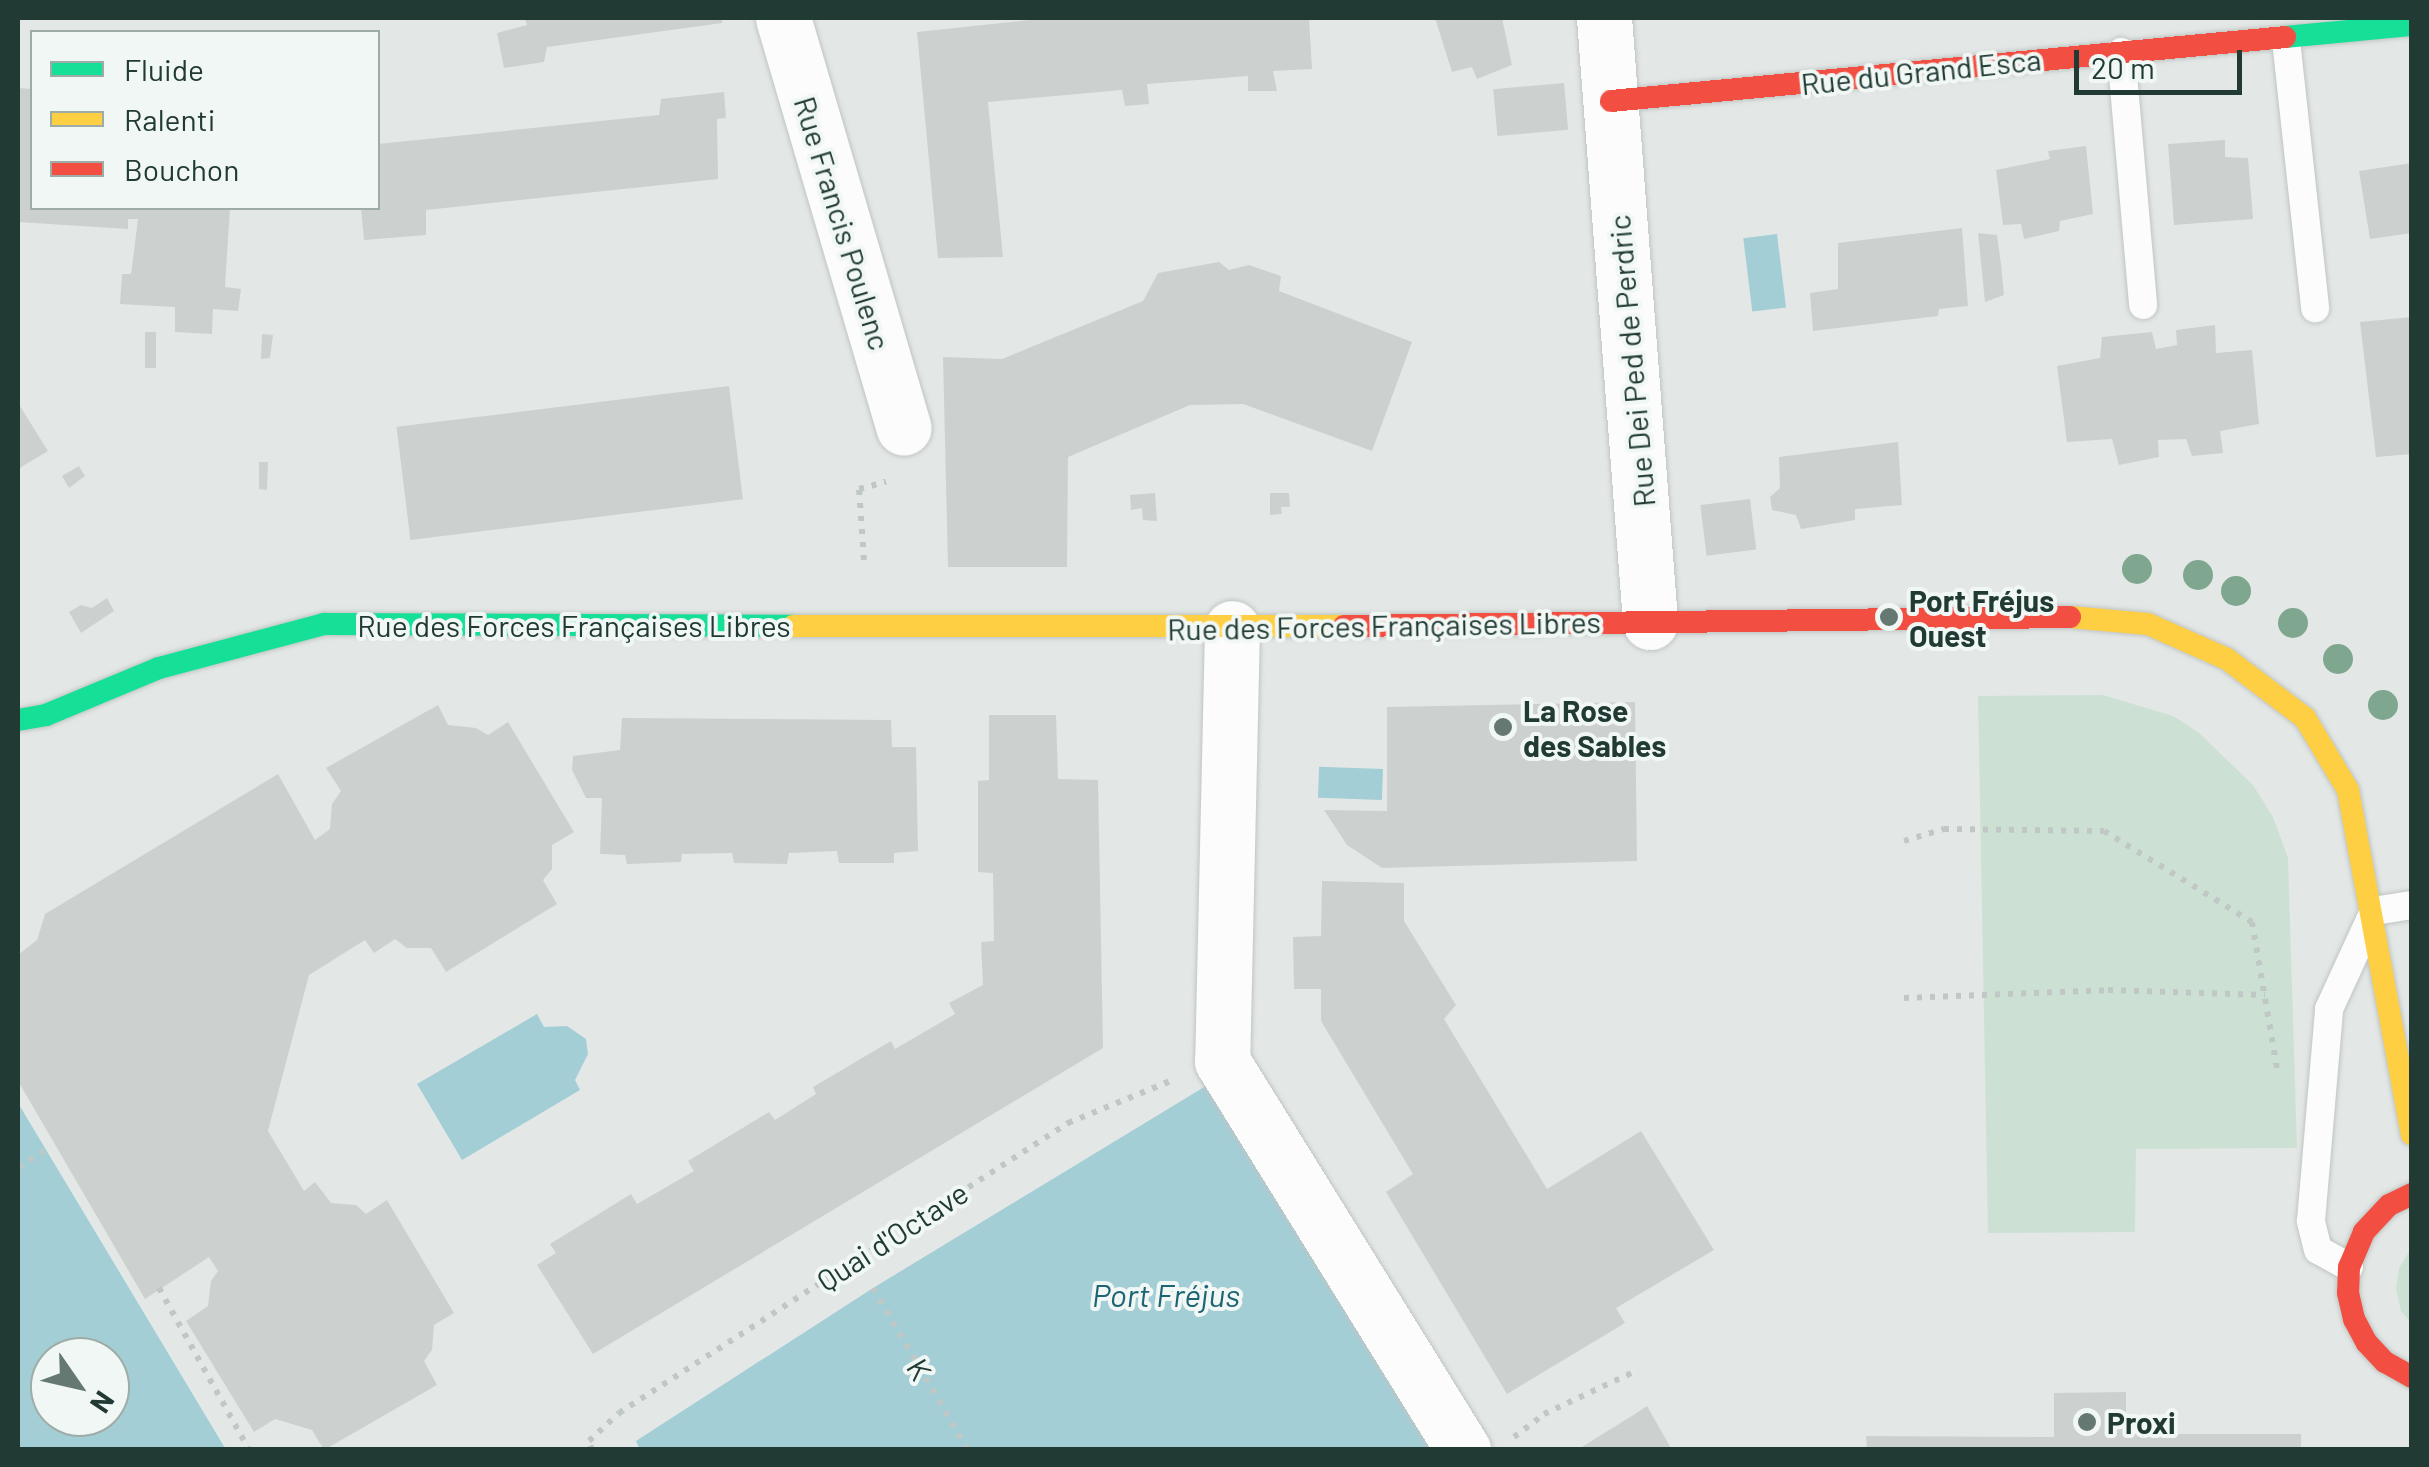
<!DOCTYPE html>
<html>
<head>
<meta charset="utf-8">
<style>
	body { margin:0 }
	#map { position:relative; width:2429px; height:1467px; overflow:hidden; background:#e3e8e6; font-family:Barlow,sans-serif }
	div>[style] { position:absolute }
	[style*='--x'] { left:calc(var(--x)*1px); top:calc(var(--y)*1px); width:calc(var(--w)*1px); rotate:calc(var(--a)*1deg) }
	.green>* { inset:0; background:#cce1d3 }
	.water>* { inset:0; background:#a4ced6; transform-origin:0 0 }
	.building>* { inset:0; background:#ccd1cf; transform-origin:0 0 }
	.path>* { height:6px; margin-top:-3px; transform-origin:0; background:repeating-linear-gradient(90deg,#c0c8c6 0 5px,transparent 0 13px) }
	.roads { filter:drop-shadow(0 0 2px #c0c5c3) drop-shadow(0 0 2px #c0c5c3) }
	.lane>* { height:28px; margin:-14px; padding:0 14px; transform-origin:14px; border-radius:14px; background:#fbfcfb }
	.street>* { height:55px; margin:-27.5px; padding:0 27.5px; transform-origin:27.5px; border-radius:27.5px; background:#fbfcfb }
	.fast>* { height:22px; margin:-11px; padding:0 11px; transform-origin:11px; border-radius:11px; background:#16e098 }
	.slow>* { height:22px; margin:-11px; padding:0 11px; transform-origin:11px; border-radius:11px; background:#ffcf43 }
	.jam>* { height:22px; margin:-11px; padding:0 11px; transform-origin:11px; border-radius:11px; background:#f24e42 }
	.trees>* { width:30px; height:30px; margin:-15px; border-radius:50%; background:#7fa68f }
	.dots>* { width:28px; height:28px; translate:-50% -50%; box-sizing:border-box; border:5px solid #f1f7f4; border-radius:50% }
	span { translate:-50% -50%; white-space:nowrap; text-align:center; line-height:1.15; -webkit-text-stroke:8px #f1f7f4; paint-order:stroke }
	.street-label { font-size:30px; color:#213b34 }
	.poi-label { font-size:30px; color:#213b34; font-weight:700 }
	.left { translate:0 -50%; text-align:left }
	.water-label { font-size:32px; color:#1d6575; font-style:italic }
	.frame { position:absolute; inset:0; border:20px solid #213b34; pointer-events:none }
	.legend { position:absolute; left:30px; top:30px; width:350px; height:180px; box-sizing:border-box; background:#f1f7f4; border:2px solid #9eaca7; margin:0; padding:12px 18px; list-style:none; font-size:30px; color:#213b34 }
	.legend li { display:flex; align-items:center; gap:20px; height:50px }
	.legend b { width:50px; border:2px solid #9eaca7 }
	.north { position:absolute; left:30px; top:1337px; width:100px; height:100px; box-sizing:border-box; background:#f1f7f4; border:2px solid #9eaca7; border-radius:50%; rotate:124deg; font-size:28px; font-weight:700; line-height:40px; text-align:center; color:#213b34 }
	.north::after { content:''; display:block; margin:auto; width:35px; height:45px; background:#657872; clip-path:polygon(50% 0,100% 100%,50% 72%,0 100%) }
	.scale { position:absolute; left:2074px; top:50px; width:168px; height:45px; box-sizing:border-box; border:5px solid #213b34; border-top:0; padding-left:12px; font-size:30px; line-height:35px; white-space:nowrap; color:#213b34; -webkit-text-stroke:8px #f1f7f4; paint-order:stroke }
</style>
</head>
<body>
<div id="map">
	<div class="green">
		<div style="clip-path:polygon(2103px 695px,2173px 716px,2198px 732px,2253px 785px,2273px 817px,2288px 858px,2297px 1148px,2136px 1149px,2135px 1232px,1988px 1233px,1978px 696px)"></div>
		<div style="clip-path:polygon(2411px 1249px,2411px 1323px,2401px 1311px,2396px 1289px,2399px 1268px)"></div>
	</div>
	<div class="water">
		<div style="left:1777px;top:234px;width:74px;height:34px;rotate:83deg"></div>
		<div style="left:1383px;top:769px;width:31px;height:64px;rotate:92deg"></div>
		<div style="clip-path:polygon(537px 1014px,544px 1027px,567px 1026px,586px 1039px,588px 1054px,575px 1080px,580px 1090px,462px 1160px,417px 1084px)"></div>
		<div style="clip-path:polygon(1219px 1078px,1446px 1449px,640px 1450px,636px 1441px,873px 1288px)"></div>
		<div style="clip-path:polygon(evenodd,18px 1103px,225px 1448px,223px 1449px,18px 1449px,18px 1103px,110px 1357px,110px 1417px,50px 1417px,50px 1357px,110px 1357px)"></div>
	</div>
	<div class="building">
		<div style="clip-path:polygon(525px 18px,722px 18px,722px 23px,547px 47px,544px 62px,504px 68px,497px 33px,527px 25px)"></div>
		<div style="clip-path:polygon(1048px 18px,1309px 18px,1312px 69px,1273px 71px,1277px 91px,1248px 91px,1248px 76px,1147px 84px,1149px 104px,1125px 106px,1122px 90px,988px 102px,1003px 257px,938px 258px,917px 32px)"></div>
		<div style="clip-path:polygon(1435px 18px,1502px 18px,1512px 65px,1477px 79px,1472px 67px,1452px 72px)"></div>
		<div style="left:1564px;top:83px;width:47px;height:71px;rotate:85deg"></div>
		<div style="clip-path:polygon(18px 88px,32px 89px,32px 208px,230px 208px,225px 287px,241px 289px,238px 311px,213px 309px,212px 334px,175px 332px,175px 307px,120px 304px,122px 274px,131px 274px,138px 219px,128px 219px,128px 229px,18px 222px)"></div>
		<div style="clip-path:polygon(724px 92px,726px 118px,717px 119px,718px 179px,426px 210px,426px 235px,364px 240px,361px 208px,378px 208px,378px 144px,659px 115px,661px 99px)"></div>
		<div style="clip-path:polygon(2225px 140px,2225px 157px,2248px 158px,2253px 219px,2174px 225px,2168px 144px)"></div>
		<div style="clip-path:polygon(2086px 146px,2093px 214px,2060px 221px,2059px 231px,2024px 239px,2021px 224px,2003px 225px,1996px 170px,2050px 159px,2048px 151px)"></div>
		<div style="clip-path:polygon(2412px 163px,2412px 233px,2370px 239px,2359px 171px)"></div>
		<div style="clip-path:polygon(1962px 228px,1968px 306px,1939px 309px,1938px 316px,1813px 331px,1810px 293px,1838px 289px,1838px 243px)"></div>
		<div style="clip-path:polygon(1978px 233px,1997px 235px,2001px 264px,2004px 295px,1985px 302px)"></div>
		<div style="clip-path:polygon(1219px 262px,1229px 270px,1249px 265px,1281px 276px,1279px 291px,1412px 342px,1372px 451px,1243px 404px,1190px 405px,1068px 457px,1067px 567px,948px 567px,943px 357px,1002px 359px,1143px 301px,1158px 273px)"></div>
		<div style="clip-path:polygon(2412px 317px,2412px 454px,2376px 457px,2360px 322px)"></div>
		<div style="clip-path:polygon(2215px 325px,2216px 353px,2252px 350px,2259px 424px,2220px 431px,2223px 453px,2192px 456px,2186px 439px,2158px 440px,2159px 457px,2119px 465px,2112px 439px,2067px 442px,2057px 366px,2100px 358px,2102px 337px,2152px 332px,2156px 349px,2177px 345px,2176px 330px)"></div>
		<div style="left:145px;top:332px;width:11px;height:36px"></div>
		<div style="clip-path:polygon(262px 334px,273px 335px,270px 358px,261px 359px)"></div>
		<div style="left:729px;top:386px;width:114px;height:335px;rotate:83deg"></div>
		<div style="clip-path:polygon(18px 403px,48px 451px,18px 469px)"></div>
		<div style="clip-path:polygon(1898px 442px,1902px 505px,1855px 509px,1855px 520px,1801px 529px,1796px 515px,1772px 510px,1770px 497px,1780px 488px,1779px 457px)"></div>
		<div style="clip-path:polygon(259px 462px,268px 462px,267px 490px,259px 489px)"></div>
		<div style="clip-path:polygon(79px 466px,85px 476px,69px 488px,62px 476px)"></div>
		<div style="clip-path:polygon(1155px 493px,1157px 521px,1143px 520px,1142px 508px,1131px 510px,1130px 495px)"></div>
		<div style="clip-path:polygon(1270px 493px,1289px 493px,1290px 507px,1281px 507px,1282px 514px,1270px 515px)"></div>
		<div style="left:1750px;top:499px;width:51px;height:50px;rotate:83deg"></div>
		<div style="clip-path:polygon(107px 598px,114px 611px,81px 633px,69px 612px,81px 605px,92px 608px)"></div>
		<div style="clip-path:polygon(1635px 702px,1637px 861px,1382px 868px,1347px 845px,1324px 810px,1387px 811px,1387px 707px)"></div>
		<div style="clip-path:polygon(438px 705px,448px 725px,476px 728px,488px 735px,508px 722px,574px 832px,552px 845px,552px 869px,543px 880px,557px 904px,446px 972px,431px 948px,407px 948px,395px 939px,374px 953px,365px 940px,309px 975px,268px 1131px,304px 1191px,315px 1182px,331px 1203px,356px 1205px,366px 1214px,387px 1200px,454px 1313px,434px 1325px,432px 1350px,424px 1361px,437px 1385px,324px 1450px,312px 1430px,275px 1419px,254px 1432px,186px 1321px,208px 1306px,211px 1281px,218px 1271px,209px 1257px,145px 1299px,18px 1081px,18px 955px,37px 940px,45px 914px,278px 774px,315px 840px,330px 829px,332px 804px,341px 791px,326px 768px)"></div>
		<div style="clip-path:polygon(989px 715px,1056px 715px,1058px 779px,1098px 780px,1103px 1048px,593px 1354px,537px 1265px,556px 1253px,550px 1244px,631px 1194px,637px 1204px,694px 1171px,688px 1161px,769px 1112px,775px 1120px,816px 1094px,813px 1087px,891px 1041px,895px 1049px,955px 1014px,949px 1003px,983px 985px,981px 942px,994px 941px,993px 873px,978px 872px,978px 781px,989px 780px)"></div>
		<div style="clip-path:polygon(622px 718px,891px 720px,892px 747px,916px 747px,918px 851px,894px 853px,894px 863px,839px 863px,837px 851px,789px 853px,787px 864px,734px 863px,732px 853px,682px 854px,681px 862px,627px 864px,625px 855px,600px 854px,602px 798px,586px 798px,572px 770px,573px 756px,620px 750px)"></div>
		<div style="clip-path:polygon(1322px 881px,1404px 883px,1404px 921px,1456px 1005px,1444px 1019px,1547px 1189px,1641px 1131px,1714px 1250px,1616px 1308px,1625px 1323px,1507px 1394px,1386px 1192px,1413px 1174px,1321px 1021px,1321px 989px,1294px 989px,1293px 937px,1321px 936px)"></div>
		<div style="clip-path:polygon(2126px 1392px,2126px 1434px,2301px 1434px,2301px 1450px,1867px 1450px,1866px 1436px,2054px 1437px,2054px 1393px)"></div>
		<div style="clip-path:polygon(1647px 1406px,1672px 1450px,1577px 1450px,1635px 1414px)"></div>
	</div>
	<div class="path">
		<div style="--x:864;--y:560;--w:71;--a:-94"></div>
		<div style="--x:859;--y:489;--w:28;--a:-15"></div>
		<div style="--x:1904;--y:841;--w:42;--a:-16.7"></div>
		<div style="--x:1944;--y:829;--w:160;--a:0.7"></div>
		<div style="--x:2104;--y:831;--w:174;--a:31.6"></div>
		<div style="--x:2252;--y:922;--w:154;--a:80.3"></div>
		<div style="--x:1904;--y:998;--w:204;--a:-2.2"></div>
		<div style="--x:2108;--y:990;--w:157;--a:1.8"></div>
		<div style="--x:18;--y:1167;--w:33;--a:-31"></div>
		<div style="--x:159;--y:1288;--w:185;--a:60.9"></div>
		<div style="--x:873;--y:1288;--w:188;--a:59.6"></div>
		<div style="--x:1514;--y:1437;--w:38;--a:-37"></div>
		<div style="--x:1544;--y:1414;--w:104;--a:-25.1"></div>
		<div style="--x:592;--y:1450;--w:9;--a:-108"></div>
		<div style="--x:589;--y:1441;--w:41;--a:-43"></div>
		<div style="--x:619;--y:1413;--w:535;--a:-32.86"></div>
		<div style="--x:1068;--y:1123;--w:113;--a:-22.3"></div>
	</div>
	<div class="roads">
		<div class="lane">
			<div style="--x:2286;--y:40;--w:270;--a:83.8"></div>
			<div style="--x:2121;--y:52;--w:254;--a:85"></div>
			<div style="--x:2349;--y:1267;--w:35;--a:-151"></div>
			<div style="--x:2318;--y:1250;--w:30;--a:-104"></div>
			<div style="--x:2311;--y:1221;--w:213;--a:-85.1"></div>
			<div style="--x:2329;--y:1009;--w:108;--a:-65.3"></div>
			<div style="--x:2374;--y:911;--w:38;--a:-9"></div>
		</div>
		<div class="street">
			<div style="--x:783;--y:18;--w:427;--a:73.6"></div>
			<div style="--x:1604;--y:18;--w:606;--a:85.64"></div>
			<div style="--x:1232;--y:628;--w:433;--a:91.3"></div>
			<div style="--x:1222;--y:1061;--w:458;--a:58.2"></div>
		</div>
		<div class="fast">
			<div style="--x:2285;--y:37;--w:128;--a:-5.4"></div>
			<div style="--x:18;--y:720;--w:28;--a:-10"></div>
			<div style="--x:46;--y:715;--w:122;--a:-22.6"></div>
			<div style="--x:159;--y:668;--w:171;--a:-14.9"></div>
			<div style="--x:324;--y:624;--w:469;--a:0.2"></div>
		</div>
		<div class="slow">
			<div style="--x:2070;--y:617;--w:78;--a:5.1"></div>
			<div style="--x:2148;--y:624;--w:86;--a:23.9"></div>
			<div style="--x:2227;--y:659;--w:98;--a:37.1"></div>
			<div style="--x:2305;--y:718;--w:84;--a:59.2"></div>
			<div style="--x:2348;--y:790;--w:350;--a:79.5"></div>
			<div style="--x:793;--y:626;--w:551;--a:0"></div>
		</div>
		<div class="jam">
			<div style="--x:1611;--y:101;--w:677;--a:-5.42"></div>
			<div style="--x:1344;--y:626;--w:726;--a:-0.71"></div>
			<div style="--x:2412;--y:1194;--w:25;--a:154"></div>
			<div style="--x:2389;--y:1205;--w:37;--a:133"></div>
			<div style="--x:2364;--y:1232;--w:38;--a:113"></div>
			<div style="--x:2349;--y:1267;--w:26;--a:92"></div>
			<div style="--x:2348;--y:1293;--w:27;--a:77"></div>
			<div style="--x:2354;--y:1319;--w:27;--a:62"></div>
			<div style="--x:2367;--y:1343;--w:26;--a:47"></div>
			<div style="--x:2385;--y:1362;--w:31;--a:29"></div>
		</div>
	</div>
	<div class="trees">
		<div style="left:2137px;top:569px"></div>
		<div style="left:2198px;top:575px"></div>
		<div style="left:2236px;top:591px"></div>
		<div style="left:2293px;top:623px"></div>
		<div style="left:2338px;top:659px"></div>
		<div style="left:2383px;top:705px"></div>
	</div>
	<div class="dots">
		<div style="left:1889px;top:617px;background:#657872"></div>
		<div style="left:1503px;top:727px;background:#657872"></div>
		<div style="left:2087px;top:1422px;background:#657872"></div>
	</div>
	<div class="street-label">
		<span style="left:1921px;top:71px;rotate:-6deg">Rue du Grand Esca</span>
		<span style="left:843px;top:223px;rotate:73deg">Rue Francis Poulenc</span>
		<span style="left:1631px;top:361px;rotate:-95deg">Rue Dei Ped de Perdric</span>
		<span style="left:574px;top:625px">Rue des Forces Françaises Libres</span>
		<span style="left:1384px;top:625px;rotate:-1deg">Rue des Forces Françaises Libres</span>
		<span style="left:892px;top:1236px;rotate:-33deg">Quai d'Octave</span>
		<span style="left:920px;top:1369px;rotate:60deg">K</span>
	</div>
	<div class="poi-label">
		<span class="left" style="left:1909px;top:617px">Port Fréjus<br>Ouest</span>
		<span class="left" style="left:1523px;top:727px">La Rose<br>des Sables</span>
		<span class="left" style="left:2107px;top:1422px">Proxi</span>
	</div>
	<div class="water-label">
		<span style="left:1166px;top:1294px">Port Fréjus</span>
	</div>
	<div class="frame"></div>
	<ul class="legend">
	<li><b style="height:12px;background:#16e098"></b>Fluide</li>
	<li><b style="height:12px;background:#ffcf43"></b>Ralenti</li>
	<li><b style="height:12px;background:#f24e42"></b>Bouchon</li>
	</ul>
	<div class="north">N</div>
	<div class="scale">20 m</div>
</div>
</body>
</html>
